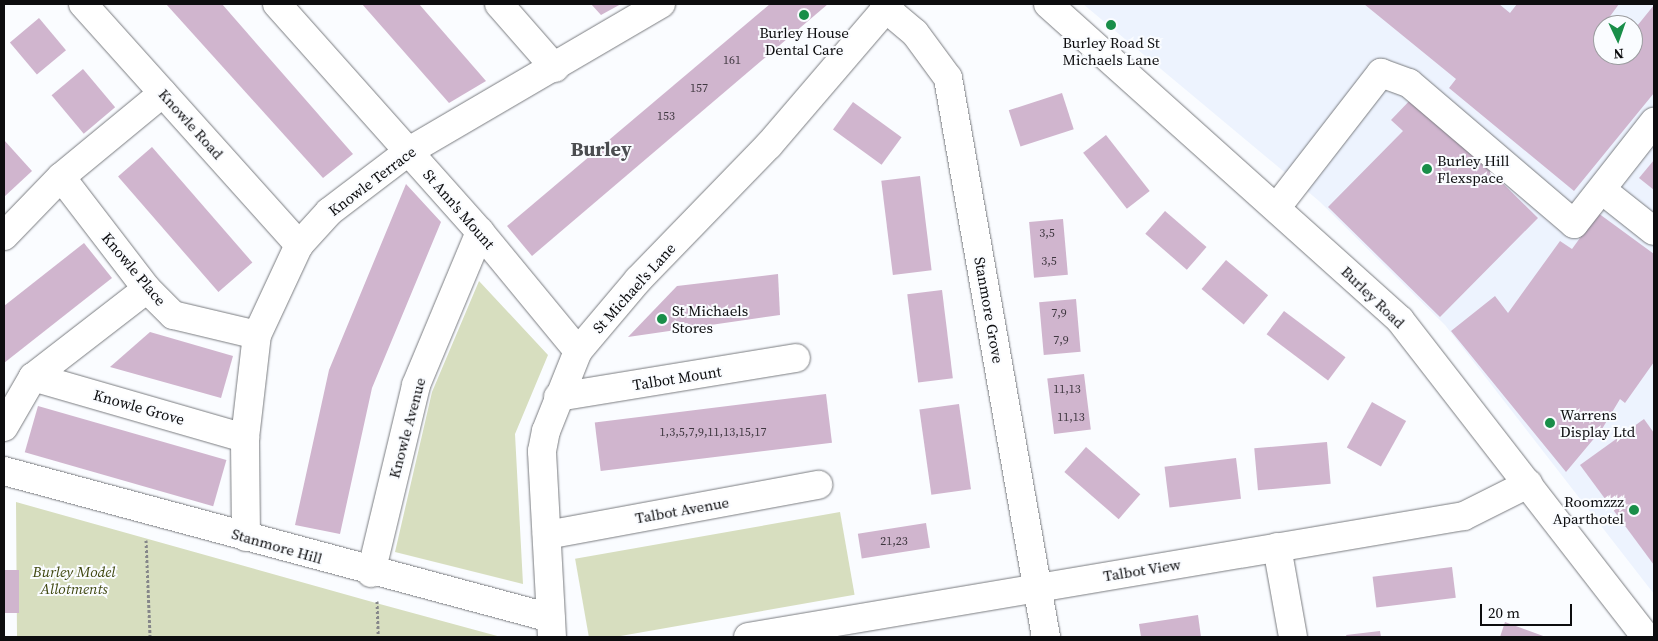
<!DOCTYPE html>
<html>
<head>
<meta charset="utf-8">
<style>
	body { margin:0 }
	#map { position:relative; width:1658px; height:641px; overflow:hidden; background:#fafcff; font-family:"Source Serif 4",serif }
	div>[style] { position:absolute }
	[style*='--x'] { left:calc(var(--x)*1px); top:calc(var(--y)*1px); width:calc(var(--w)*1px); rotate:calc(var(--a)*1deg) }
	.built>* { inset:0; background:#edf3fe }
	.green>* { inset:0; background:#d7debf; transform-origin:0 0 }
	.building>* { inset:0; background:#d0b5ce; transform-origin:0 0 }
	.path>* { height:3px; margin-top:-1.5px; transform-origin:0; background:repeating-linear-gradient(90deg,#858689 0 2.5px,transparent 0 5px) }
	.roads { filter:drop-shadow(0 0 1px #7a7c80) drop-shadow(0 0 1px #7a7c80) }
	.minor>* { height:28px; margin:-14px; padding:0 14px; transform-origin:14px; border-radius:14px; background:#fff }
	.dots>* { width:14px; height:14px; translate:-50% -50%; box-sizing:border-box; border:2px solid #fafcff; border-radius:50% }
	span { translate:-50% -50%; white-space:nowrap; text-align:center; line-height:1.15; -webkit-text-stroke:4px #fafcff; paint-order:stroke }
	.number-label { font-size:12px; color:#3e373f }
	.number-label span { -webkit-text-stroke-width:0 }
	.poi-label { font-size:15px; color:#0d0d0f }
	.left { translate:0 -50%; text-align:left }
	.right { translate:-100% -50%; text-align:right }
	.street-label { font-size:15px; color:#0d0d0f }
	.park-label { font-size:15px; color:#414912; font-style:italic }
	.district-label { font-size:20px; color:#4b4d50; font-weight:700 }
	.frame { position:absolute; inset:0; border:5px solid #0d0d0f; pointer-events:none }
	.north { position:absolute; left:1593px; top:15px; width:50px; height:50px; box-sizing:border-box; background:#fafcff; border:1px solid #9b9c9f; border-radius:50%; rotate:177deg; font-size:14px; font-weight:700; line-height:20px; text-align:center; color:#0d0d0f }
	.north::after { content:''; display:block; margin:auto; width:18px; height:22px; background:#198e49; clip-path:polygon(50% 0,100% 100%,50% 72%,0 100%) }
	.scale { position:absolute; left:1480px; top:604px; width:92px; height:22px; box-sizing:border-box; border:2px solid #0d0d0f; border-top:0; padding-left:6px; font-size:15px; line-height:18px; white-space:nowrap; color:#0d0d0f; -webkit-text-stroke:4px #fafcff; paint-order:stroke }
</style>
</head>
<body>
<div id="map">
	<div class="built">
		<div style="clip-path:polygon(evenodd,1083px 4px,1654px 4px,1654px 594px,1445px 325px,1319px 201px,1083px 4px,1603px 25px,1633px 25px,1633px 55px,1603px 55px,1603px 25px)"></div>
	</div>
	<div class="green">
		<div style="clip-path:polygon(479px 281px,548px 355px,515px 434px,523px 584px,395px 552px,432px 392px)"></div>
		<div style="clip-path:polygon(16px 502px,376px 603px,501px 637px,17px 637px)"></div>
		<div style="left:840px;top:512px;width:84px;height:269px;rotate:80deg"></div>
	</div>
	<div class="building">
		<div style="clip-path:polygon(166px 4px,222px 4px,353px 154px,323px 178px)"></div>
		<div style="clip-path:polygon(362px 4px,419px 4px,486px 81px,449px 103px)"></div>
		<div style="clip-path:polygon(591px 4px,621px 4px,601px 15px)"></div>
		<div style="clip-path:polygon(770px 4px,828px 4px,532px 256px,507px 226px)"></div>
		<div style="clip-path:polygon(1364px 4px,1499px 4px,1510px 13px,1517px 4px,1619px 4px,1600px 30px,1603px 55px,1633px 55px,1633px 31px,1654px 5px,1654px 93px,1574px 191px,1449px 88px,1456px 79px)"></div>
		<div style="left:39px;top:18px;width:42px;height:38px;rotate:50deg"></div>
		<div style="left:83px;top:69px;width:50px;height:41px;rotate:50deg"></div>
		<div style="left:1062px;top:93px;width:38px;height:56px;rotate:72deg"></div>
		<div style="clip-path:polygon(1414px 96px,1538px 218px,1440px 317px,1328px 207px,1403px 131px,1391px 120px)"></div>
		<div style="left:853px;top:102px;width:60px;height:34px;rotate:36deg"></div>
		<div style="left:1106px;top:135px;width:71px;height:29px;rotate:52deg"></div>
		<div style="clip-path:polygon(4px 140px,32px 171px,4px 197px)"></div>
		<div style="left:152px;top:147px;width:153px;height:45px;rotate:49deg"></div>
		<div style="clip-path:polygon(1654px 160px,1654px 190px,1639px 178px)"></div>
		<div style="left:920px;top:176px;width:95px;height:39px;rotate:83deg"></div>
		<div style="clip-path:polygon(406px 184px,441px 222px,372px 388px,340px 534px,295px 525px,329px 370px)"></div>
		<div style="left:1165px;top:211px;width:55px;height:30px;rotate:41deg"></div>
		<div style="clip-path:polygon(1598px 213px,1654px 254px,1654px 362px,1625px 403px,1620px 399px,1602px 429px,1566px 472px,1451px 331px,1495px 296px,1508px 313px,1560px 241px,1572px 249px)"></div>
		<div style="left:1063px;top:219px;width:56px;height:34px;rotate:85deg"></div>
		<div style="clip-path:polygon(84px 243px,112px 278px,4px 363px,4px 306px)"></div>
		<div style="left:1226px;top:260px;width:55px;height:38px;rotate:40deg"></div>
		<div style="clip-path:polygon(778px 274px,780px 315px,628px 337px,677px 286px)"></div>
		<div style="left:942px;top:290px;width:89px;height:35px;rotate:83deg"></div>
		<div style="left:1076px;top:299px;width:53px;height:37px;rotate:85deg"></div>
		<div style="left:1284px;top:311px;width:77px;height:29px;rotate:37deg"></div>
		<div style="clip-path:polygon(150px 332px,233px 356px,221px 398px,110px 367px)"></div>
		<div style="left:1084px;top:374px;width:56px;height:37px;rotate:83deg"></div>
		<div style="left:826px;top:394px;width:49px;height:233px;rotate:83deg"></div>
		<div style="left:1372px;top:402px;width:39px;height:52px;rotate:29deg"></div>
		<div style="left:959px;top:404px;width:86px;height:40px;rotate:82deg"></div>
		<div style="left:38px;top:406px;width:196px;height:48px;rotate:16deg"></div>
		<div style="clip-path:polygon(1644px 419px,1654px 433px,1654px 565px,1580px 465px)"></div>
		<div style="left:1327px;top:442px;width:42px;height:73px;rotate:85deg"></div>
		<div style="left:1086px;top:447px;width:72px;height:33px;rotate:41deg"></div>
		<div style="left:1236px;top:458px;width:41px;height:72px;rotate:83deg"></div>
		<div style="left:926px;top:523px;width:25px;height:69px;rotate:81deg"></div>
		<div style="left:1452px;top:567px;width:31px;height:80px;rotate:83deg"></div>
		<div style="left:4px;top:570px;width:15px;height:43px"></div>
		<div style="clip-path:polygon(1198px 615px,1201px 637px,1141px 637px,1139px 624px)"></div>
		<div style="clip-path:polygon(1505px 622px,1546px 637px,1500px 637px)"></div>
		<div style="clip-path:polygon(1380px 631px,1381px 637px,1347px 637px,1346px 635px)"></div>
	</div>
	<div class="path">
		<div style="--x:146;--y:540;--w:97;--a:87.6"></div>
		<div style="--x:377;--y:601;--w:36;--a:88"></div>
	</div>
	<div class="roads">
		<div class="minor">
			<div style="--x:83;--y:4;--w:324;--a:48.1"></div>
			<div style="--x:277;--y:4;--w:305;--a:48.3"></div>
			<div style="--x:480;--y:232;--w:154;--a:50.5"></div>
			<div style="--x:499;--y:4;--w:85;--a:48.8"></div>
			<div style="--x:1048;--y:4;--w:473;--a:41.9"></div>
			<div style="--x:1400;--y:320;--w:401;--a:52.2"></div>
			<div style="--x:884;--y:7;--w:40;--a:40"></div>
			<div style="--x:915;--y:33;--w:56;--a:53.7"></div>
			<div style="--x:948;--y:78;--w:568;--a:80.06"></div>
			<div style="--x:61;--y:177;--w:141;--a:52.5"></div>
			<div style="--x:147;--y:289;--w:37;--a:45"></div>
			<div style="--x:173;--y:315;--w:86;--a:13.4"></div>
			<div style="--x:1602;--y:190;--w:66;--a:38.3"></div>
			<div style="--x:1277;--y:207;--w:170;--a:-52.2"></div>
			<div style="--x:1381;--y:73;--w:30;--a:20"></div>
			<div style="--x:1409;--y:83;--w:217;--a:40.5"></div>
			<div style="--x:1574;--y:224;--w:130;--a:-51.9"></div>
			<div style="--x:4;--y:236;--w:82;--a:-46"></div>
			<div style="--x:61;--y:177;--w:132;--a:-39.5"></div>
			<div style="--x:33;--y:377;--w:221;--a:16.1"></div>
			<div style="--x:558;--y:397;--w:241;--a:-9.3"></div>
			<div style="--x:4;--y:427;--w:58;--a:-59.9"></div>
			<div style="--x:33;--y:377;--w:144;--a:-37.7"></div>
			<div style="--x:4;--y:471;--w:566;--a:15.04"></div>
			<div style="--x:547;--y:535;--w:276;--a:-10.5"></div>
			<div style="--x:246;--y:537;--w:99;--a:-90.6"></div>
			<div style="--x:245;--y:438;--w:104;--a:-83.4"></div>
			<div style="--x:257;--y:335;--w:99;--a:-65"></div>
			<div style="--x:299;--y:245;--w:45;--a:-47.7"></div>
			<div style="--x:329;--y:212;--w:101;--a:-37.3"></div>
			<div style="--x:409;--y:151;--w:292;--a:-30.3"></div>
			<div style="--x:1277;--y:547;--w:91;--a:79.9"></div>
			<div style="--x:371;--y:573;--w:193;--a:-76.5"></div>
			<div style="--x:416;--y:385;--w:166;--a:-67.3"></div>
			<div style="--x:552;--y:637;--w:186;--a:-93.1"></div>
			<div style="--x:542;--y:451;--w:20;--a:-79"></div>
			<div style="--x:546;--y:431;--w:86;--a:-68.2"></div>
			<div style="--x:578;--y:351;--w:93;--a:-49.8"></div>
			<div style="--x:638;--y:280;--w:188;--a:-45.9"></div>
			<div style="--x:769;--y:145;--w:186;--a:-49.4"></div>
			<div style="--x:748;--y:637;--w:726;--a:-9.59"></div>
			<div style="--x:1464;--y:516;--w:72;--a:-26.6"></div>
		</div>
	</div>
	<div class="dots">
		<div style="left:804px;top:15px;background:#198e49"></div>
		<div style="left:1111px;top:25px;background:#198e49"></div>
		<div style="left:1427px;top:169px;background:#198e49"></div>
		<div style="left:662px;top:319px;background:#198e49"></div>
		<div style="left:1550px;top:423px;background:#198e49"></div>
		<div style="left:1634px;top:510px;background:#198e49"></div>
	</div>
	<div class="number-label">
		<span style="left:732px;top:61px">161</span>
		<span style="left:699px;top:89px">157</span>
		<span style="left:666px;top:117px">153</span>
		<span style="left:1047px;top:234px">3,5</span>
		<span style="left:1049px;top:262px">3,5</span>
		<span style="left:1059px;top:314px">7,9</span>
		<span style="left:1061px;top:341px">7,9</span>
		<span style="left:1067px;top:390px">11,13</span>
		<span style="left:1071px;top:418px">11,13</span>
		<span style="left:713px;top:433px">1,3,5,7,9,11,13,15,17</span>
		<span style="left:894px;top:542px">21,23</span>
	</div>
	<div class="poi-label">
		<span style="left:804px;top:41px">Burley House<br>Dental Care</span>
		<span style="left:1111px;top:51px">Burley Road St<br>Michaels Lane</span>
		<span class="left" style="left:1437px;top:169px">Burley Hill<br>Flexspace</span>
		<span class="left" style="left:672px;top:319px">St Michaels<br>Stores</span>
		<span class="left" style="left:1560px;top:423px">Warrens<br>Display Ltd</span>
		<span class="right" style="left:1624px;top:510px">Roomzzz<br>Aparthotel</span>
	</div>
	<div class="street-label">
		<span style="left:191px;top:124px;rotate:48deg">Knowle Road</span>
		<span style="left:372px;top:181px;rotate:-37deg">Knowle Terrace</span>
		<span style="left:459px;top:209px;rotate:49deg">St Ann's Mount</span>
		<span style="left:134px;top:269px;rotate:50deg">Knowle Place</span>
		<span style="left:634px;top:288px;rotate:-48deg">St Michael's Lane</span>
		<span style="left:1373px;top:297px;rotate:44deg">Burley Road</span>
		<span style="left:989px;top:310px;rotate:80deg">Stanmore Grove</span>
		<span style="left:677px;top:378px;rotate:-9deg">Talbot Mount</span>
		<span style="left:139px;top:407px;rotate:16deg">Knowle Grove</span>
		<span style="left:407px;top:428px;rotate:-75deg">Knowle Avenue</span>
		<span style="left:682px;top:510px;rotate:-10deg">Talbot Avenue</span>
		<span style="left:277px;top:546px;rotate:16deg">Stanmore Hill</span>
		<span style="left:1142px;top:570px;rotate:-9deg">Talbot View</span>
	</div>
	<div class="park-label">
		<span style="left:74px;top:580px">Burley Model<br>Allotments</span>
	</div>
	<div class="district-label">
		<span style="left:601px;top:149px">Burley</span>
	</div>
	<div class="frame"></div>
	<div class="north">N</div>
	<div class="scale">20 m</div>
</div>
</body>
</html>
